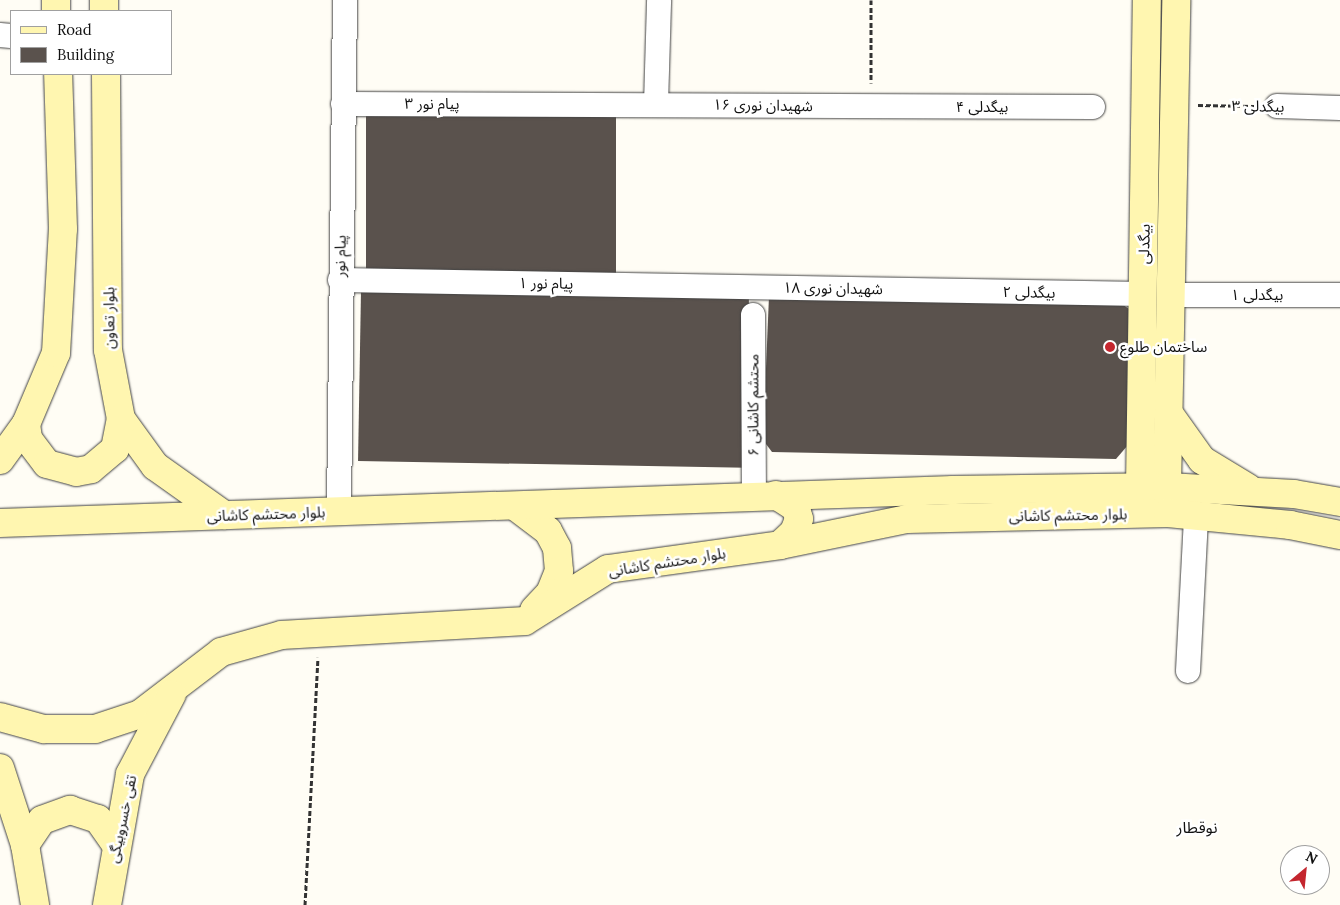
<!DOCTYPE html>
<html>
<head>
<meta charset="utf-8">
<style>
	body { margin:0 }
	#map { position:relative; width:1340px; height:905px; overflow:hidden; background:#fffdf5; font-family:Lora,"Noto Sans Arabic",serif }
	div>[style] { position:absolute }
	[style*='--x'] { left:calc(var(--x)*1px); top:calc(var(--y)*1px); width:calc(var(--w)*1px); rotate:calc(var(--a)*1deg) }
	.building>* { inset:0; background:#5a524d; transform-origin:0 0 }
	.path>* { height:3px; margin-top:-1.5px; transform-origin:0; background:repeating-linear-gradient(90deg,#333 0 5px,transparent 0 7.5px) }
	.roads { filter:drop-shadow(0 0 1px #444) drop-shadow(0 0 1px #444) }
	.street>* { height:24px; margin:-12px; padding:0 12px; transform-origin:12px; border-radius:12px; background:#fff }
	.secondary>* { height:28px; margin:-14px; padding:0 14px; transform-origin:14px; border-radius:14px; background:#fff6b0 }
	.dots>* { width:14px; height:14px; translate:-50% -50%; box-sizing:border-box; border:2px solid #fff; border-radius:50% }
	span { translate:-50% -50%; white-space:nowrap; text-align:center; line-height:1.15; -webkit-text-stroke:5px #fff; paint-order:stroke }
	.street-label { font-size:15px; color:#111 }
	.poi-label { font-size:15px; color:#111 }
	.left { translate:0 -50%; text-align:left }
	.neighbourhood-label { font-size:16px; color:#111 }
	.legend { position:absolute; left:10px; top:10px; width:162px; height:65px; box-sizing:border-box; background:#fff; border:1px solid #a0a0a0; margin:0; padding:6px 9px; list-style:none; font-size:15px; color:#111 }
	.legend li { display:flex; align-items:center; gap:10px; height:25px }
	.legend b { width:25px; border:1px solid #a0a0a0 }
	.north { position:absolute; left:1280px; top:845px; width:50px; height:50px; box-sizing:border-box; background:#fff; border:1px solid #a0a0a0; border-radius:50%; rotate:28deg; font-size:14px; font-weight:700; line-height:20px; text-align:center; color:#111 }
	.north::after { content:''; display:block; margin:auto; width:18px; height:22px; background:#c4262e; clip-path:polygon(50% 0,100% 100%,50% 72%,0 100%) }
</style>
</head>
<body>
<div id="map">
	<div class="building">
		<div style="left:616px;top:113px;width:163px;height:250px;rotate:90deg"></div>
		<div style="left:361px;top:291px;width:388px;height:170px;rotate:1deg"></div>
		<div style="clip-path:polygon(769px 296px,1119px 302px,1132px 311px,1128px 445px,1116px 459px,772px 452px,763px 440px)"></div>
	</div>
	<div class="path">
		<div style="--x:871;--y:0;--w:83;--a:90"></div>
		<div style="--x:1198;--y:105;--w:56;--a:1"></div>
		<div style="--x:305;--y:905;--w:248;--a:-87"></div>
	</div>
	<div class="roads">
		<div class="street">
			<div style="--x:0;--y:35;--w:11;--a:5"></div>
			<div style="--x:343;--y:104;--w:750;--a:0.23"></div>
			<div style="--x:656;--y:104;--w:104;--a:-88.3"></div>
			<div style="--x:1277;--y:106;--w:63;--a:1.8"></div>
			<div style="--x:340;--y:280;--w:803;--a:1"></div>
			<div style="--x:1173;--y:295;--w:167;--a:0"></div>
			<div style="--x:753;--y:315;--w:180;--a:89.7"></div>
			<div style="--x:339;--y:511;--w:511;--a:-89.33"></div>
			<div style="--x:1188;--y:671;--w:154;--a:-87"></div>
		</div>
		<div class="secondary">
			<div style="--x:56;--y:0;--w:11;--a:90"></div>
			<div style="--x:104;--y:0;--w:11;--a:90"></div>
			<div style="--x:106;--y:74;--w:276;--a:89.6"></div>
			<div style="--x:108;--y:350;--w:70;--a:79.3"></div>
			<div style="--x:121;--y:419;--w:58;--a:54.1"></div>
			<div style="--x:155;--y:466;--w:85;--a:35.4"></div>
			<div style="--x:1170;--y:415;--w:55;--a:54.6"></div>
			<div style="--x:1202;--y:460;--w:54;--a:31.3"></div>
			<div style="--x:26;--y:424;--w:15;--a:82"></div>
			<div style="--x:28;--y:439;--w:31;--a:53"></div>
			<div style="--x:47;--y:464;--w:30;--a:15"></div>
			<div style="--x:76;--y:472;--w:15;--a:-11"></div>
			<div style="--x:91;--y:469;--w:31;--a:-40"></div>
			<div style="--x:115;--y:449;--w:31;--a:-79"></div>
			<div style="--x:0;--y:460;--w:44;--a:-54.2"></div>
			<div style="--x:26;--y:424;--w:77;--a:-67.1"></div>
			<div style="--x:56;--y:353;--w:124;--a:-86.8"></div>
			<div style="--x:63;--y:229;--w:155;--a:-91.8"></div>
			<div style="--x:1167;--y:487;--w:487;--a:-88.9"></div>
			<div style="--x:1140;--y:488;--w:488;--a:-89.2"></div>
			<div style="--x:776;--y:495;--w:24;--a:33"></div>
			<div style="--x:796;--y:508;--w:11;--a:75"></div>
			<div style="--x:799;--y:519;--w:14;--a:111"></div>
			<div style="--x:794;--y:532;--w:19;--a:137"></div>
			<div style="--x:515;--y:506;--w:41;--a:37.1"></div>
			<div style="--x:548;--y:531;--w:19;--a:62"></div>
			<div style="--x:557;--y:548;--w:23;--a:85"></div>
			<div style="--x:559;--y:571;--w:24;--a:112"></div>
			<div style="--x:550;--y:593;--w:23;--a:133"></div>
			<div style="--x:0;--y:523;--w:954;--a:-1.98"></div>
			<div style="--x:953;--y:490;--w:214;--a:-0.8"></div>
			<div style="--x:1167;--y:487;--w:127;--a:3.2"></div>
			<div style="--x:1294;--y:494;--w:47;--a:9.9"></div>
			<div style="--x:0;--y:717;--w:46;--a:15.3"></div>
			<div style="--x:44;--y:729;--w:51;--a:0"></div>
			<div style="--x:95;--y:729;--w:47;--a:-18.4"></div>
			<div style="--x:140;--y:714;--w:102;--a:-37.4"></div>
			<div style="--x:221;--y:652;--w:63;--a:-15.6"></div>
			<div style="--x:282;--y:635;--w:243;--a:-3.3"></div>
			<div style="--x:525;--y:621;--w:98;--a:-32.1"></div>
			<div style="--x:608;--y:569;--w:174;--a:-7.9"></div>
			<div style="--x:780;--y:545;--w:130;--a:-11.6"></div>
			<div style="--x:907;--y:519;--w:261;--a:-1.3"></div>
			<div style="--x:1168;--y:513;--w:123;--a:5.6"></div>
			<div style="--x:1290;--y:525;--w:51;--a:11.3"></div>
			<div style="--x:0;--y:768;--w:81;--a:72"></div>
			<div style="--x:25;--y:845;--w:61;--a:80.5"></div>
			<div style="--x:25;--y:845;--w:30;--a:-56"></div>
			<div style="--x:42;--y:820;--w:30;--a:-20"></div>
			<div style="--x:70;--y:810;--w:29;--a:18"></div>
			<div style="--x:98;--y:819;--w:29;--a:55"></div>
			<div style="--x:107;--y:905;--w:133;--a:-80"></div>
			<div style="--x:130;--y:774;--w:90;--a:-62.3"></div>
		</div>
	</div>
	<div class="dots">
		<div style="left:1110px;top:347px;background:#c4262e"></div>
	</div>
	<div class="street-label">
		<span style="left:432px;top:104px">پیام نور ۳</span>
		<span style="left:763px;top:105px;rotate:1deg">شهیدان نوری ۱۶</span>
		<span style="left:1258px;top:106px;rotate:1deg">بیگدلی ۳</span>
		<span style="left:982px;top:107px">بیگدلی ۴</span>
		<span style="left:1144px;top:244px;rotate:-89deg">بیگدلی</span>
		<span style="left:340px;top:256px;rotate:-89deg">پیام نور</span>
		<span style="left:546px;top:283px;rotate:1deg">پیام نور ۱</span>
		<span style="left:833px;top:288px;rotate:1deg">شهیدان نوری ۱۸</span>
		<span style="left:1029px;top:292px;rotate:1deg">بیگدلی ۲</span>
		<span style="left:1257px;top:295px">بیگدلی ۱</span>
		<span style="left:109px;top:318px;rotate:-90deg">بلوار تعاون</span>
		<span style="left:753px;top:405px;rotate:-90deg">محتشم کاشانی ۶</span>
		<span style="left:266px;top:514px;rotate:-2deg">بلوار محتشم کاشانی</span>
		<span style="left:1068px;top:515px;rotate:-1deg">بلوار محتشم کاشانی</span>
		<span style="left:667px;top:562px;rotate:-9deg">بلوار محتشم کاشانی</span>
		<span style="left:122px;top:819px;rotate:-78deg">تقی خسروبیگی</span>
	</div>
	<div class="poi-label">
		<span class="left" style="left:1120px;top:347px">ساختمان طلوع</span>
	</div>
	<div class="neighbourhood-label">
		<span style="left:1197px;top:827px">نوقطار</span>
	</div>
	<ul class="legend">
	<li><b style="height:6px;background:#fff6b0"></b>Road</li>
	<li><b style="height:14px;background:#5a524d"></b>Building</li>
	</ul>
	<div class="north">N</div>
</div>
</body>
</html>
